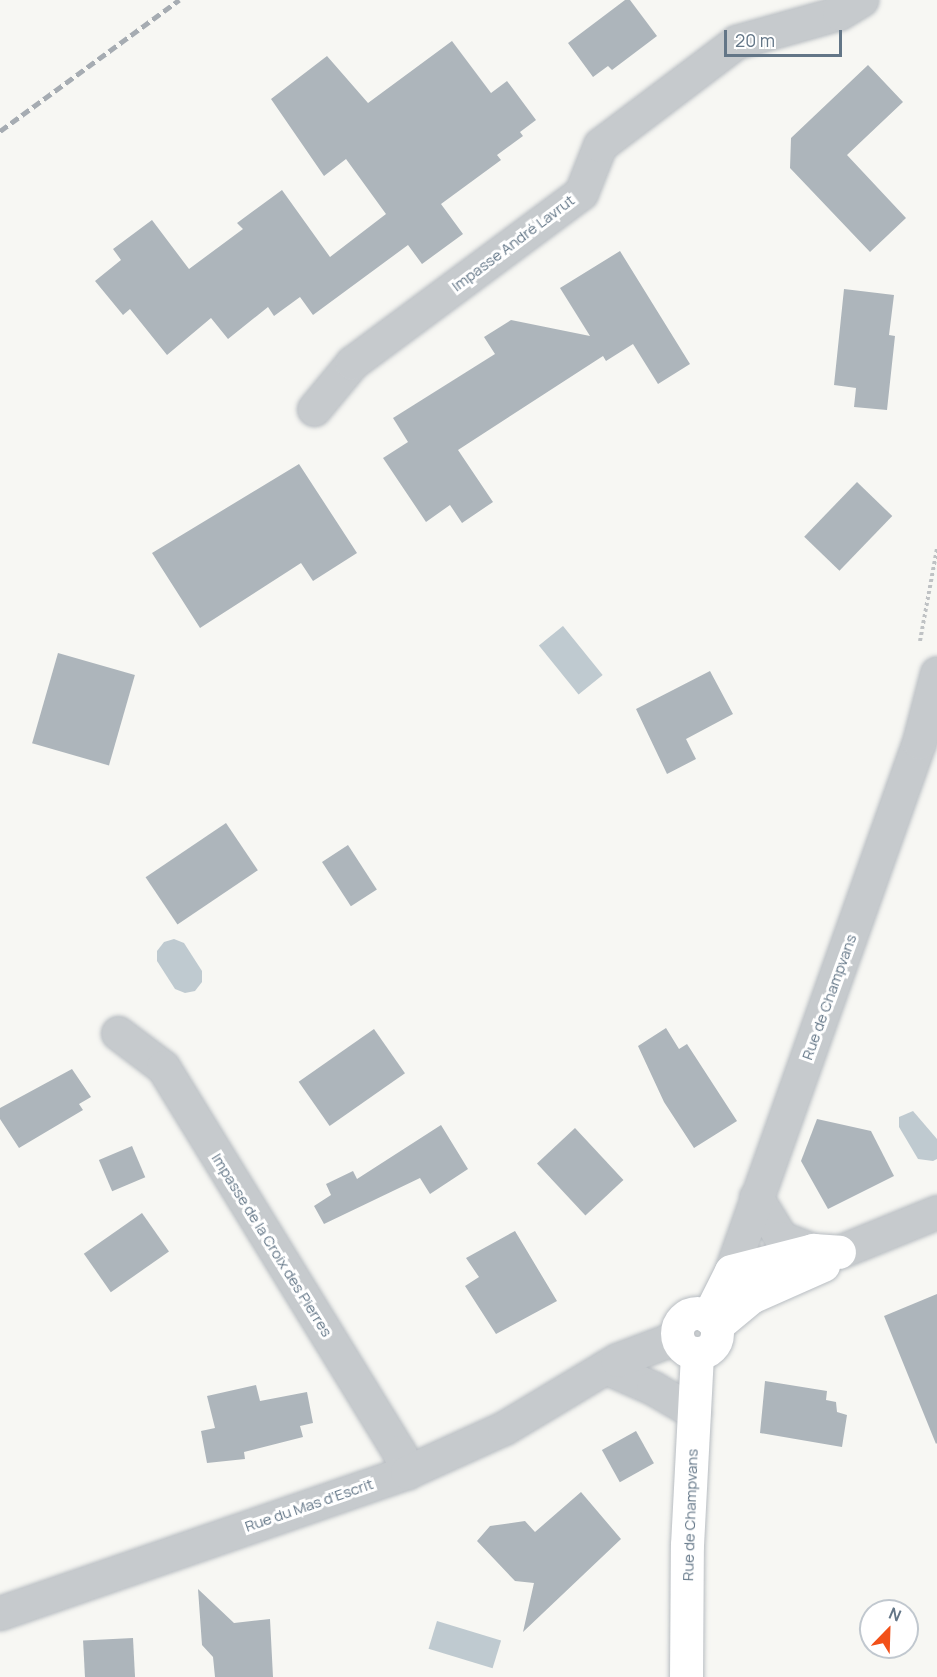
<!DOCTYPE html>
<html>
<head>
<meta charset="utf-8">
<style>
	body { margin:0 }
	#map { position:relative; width:937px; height:1677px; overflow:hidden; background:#f7f7f3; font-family:Manrope,sans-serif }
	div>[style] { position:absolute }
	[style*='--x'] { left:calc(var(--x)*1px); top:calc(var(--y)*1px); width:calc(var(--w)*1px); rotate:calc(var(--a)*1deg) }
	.water>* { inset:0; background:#bfcad0; transform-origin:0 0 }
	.building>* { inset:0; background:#adb5bb; transform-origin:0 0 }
	.path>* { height:4px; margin-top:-2px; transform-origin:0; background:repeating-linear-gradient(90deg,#bfc2c4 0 3px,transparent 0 6px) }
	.roads { filter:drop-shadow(0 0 2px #b8bdc2) drop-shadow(0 0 2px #b8bdc2) }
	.street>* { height:33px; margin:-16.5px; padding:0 16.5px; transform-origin:16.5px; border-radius:16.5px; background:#c6cacd }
	.secondary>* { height:33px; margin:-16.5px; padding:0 16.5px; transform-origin:16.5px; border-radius:16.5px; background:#fff }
	.secondary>.ring { margin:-16.5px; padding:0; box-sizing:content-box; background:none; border:33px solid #fff; border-radius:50% }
	.rail>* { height:4.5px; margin-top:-2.25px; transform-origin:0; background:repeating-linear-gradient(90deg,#a6acb2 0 9px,transparent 0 13.5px) }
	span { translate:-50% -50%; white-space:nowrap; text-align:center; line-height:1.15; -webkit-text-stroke:6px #fff; paint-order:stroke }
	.street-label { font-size:15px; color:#637687 }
	.north { position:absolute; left:859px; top:1599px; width:60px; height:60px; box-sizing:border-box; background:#fff; border:2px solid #c1c8cf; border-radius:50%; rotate:23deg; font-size:16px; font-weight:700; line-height:24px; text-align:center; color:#637687 }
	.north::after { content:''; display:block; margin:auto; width:21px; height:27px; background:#f25018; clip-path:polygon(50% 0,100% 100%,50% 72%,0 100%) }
	.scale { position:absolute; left:724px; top:30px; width:118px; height:27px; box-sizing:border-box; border:3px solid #637687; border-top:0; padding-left:8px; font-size:18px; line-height:21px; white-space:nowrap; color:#637687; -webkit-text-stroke:4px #fff; paint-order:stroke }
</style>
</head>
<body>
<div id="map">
	<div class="water">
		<div style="left:563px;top:626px;width:63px;height:31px;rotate:51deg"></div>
		<div style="clip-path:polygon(174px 939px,184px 943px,202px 971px,202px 982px,195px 991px,185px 993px,175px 989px,157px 961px,157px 951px,164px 942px)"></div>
		<div style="clip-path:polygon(913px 1111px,937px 1139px,937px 1159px,933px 1161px,918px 1159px,899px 1127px,899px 1117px)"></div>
		<div style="left:437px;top:1621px;width:67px;height:29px;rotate:17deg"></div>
	</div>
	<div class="building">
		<div style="clip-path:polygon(625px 0,630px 0,657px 36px,612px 70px,608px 66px,593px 77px,568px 43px)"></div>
		<div style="clip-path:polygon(452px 41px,491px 93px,507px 81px,536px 120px,520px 132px,523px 136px,497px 155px,501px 160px,441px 204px,463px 234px,422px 264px,408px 245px,313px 315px,300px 297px,274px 316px,268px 307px,228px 339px,211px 318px,167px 355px,130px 309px,123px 315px,95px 281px,121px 260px,113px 249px,152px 220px,189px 269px,243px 229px,237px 223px,282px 190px,330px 257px,386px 214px,346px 159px,324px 176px,271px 99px,327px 56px,368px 103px)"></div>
		<div style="clip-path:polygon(868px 65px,903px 102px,847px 155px,906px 218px,870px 252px,790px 168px,791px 138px)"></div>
		<div style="clip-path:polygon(620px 251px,690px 364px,658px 384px,633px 344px,606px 361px,603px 356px,458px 450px,493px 502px,462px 523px,450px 505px,426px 522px,383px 458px,408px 442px,393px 418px,495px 354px,484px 337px,511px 320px,590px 336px,560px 288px)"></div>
		<div style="clip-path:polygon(844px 289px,894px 295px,889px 335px,895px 336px,887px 410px,854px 407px,856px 388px,834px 385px)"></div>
		<div style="clip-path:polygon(299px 464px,357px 553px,313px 581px,301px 563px,200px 628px,152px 553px)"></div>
		<div style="left:857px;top:482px;width:49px;height:76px;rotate:44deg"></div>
		<div style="left:58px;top:653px;width:80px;height:94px;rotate:16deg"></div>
		<div style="clip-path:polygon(710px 671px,733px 714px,686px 739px,696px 759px,667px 774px,636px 709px)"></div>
		<div style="left:226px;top:823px;width:57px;height:97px;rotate:56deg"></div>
		<div style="left:348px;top:845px;width:53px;height:31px;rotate:57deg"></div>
		<div style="clip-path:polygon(666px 1028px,679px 1049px,687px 1044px,737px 1121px,694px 1148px,664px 1102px,638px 1046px)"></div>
		<div style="left:374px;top:1029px;width:54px;height:92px;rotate:55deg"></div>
		<div style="clip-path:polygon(72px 1069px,91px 1097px,79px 1104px,83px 1110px,19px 1148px,0 1119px,0 1108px)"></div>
		<div style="clip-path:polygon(817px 1119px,871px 1131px,894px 1176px,828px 1209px,801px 1161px)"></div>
		<div style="clip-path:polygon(441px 1125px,468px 1169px,430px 1194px,420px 1178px,324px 1224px,314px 1206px,331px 1195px,326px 1184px,353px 1171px,357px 1179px)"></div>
		<div style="left:575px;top:1128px;width:71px;height:52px;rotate:47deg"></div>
		<div style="left:132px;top:1146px;width:34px;height:36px;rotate:67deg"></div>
		<div style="left:142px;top:1213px;width:47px;height:71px;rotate:55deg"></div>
		<div style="clip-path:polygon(515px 1231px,557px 1301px,496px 1334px,465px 1286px,479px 1277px,466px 1258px)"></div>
		<div style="clip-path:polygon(937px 1294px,937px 1443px,936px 1444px,884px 1316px)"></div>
		<div style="clip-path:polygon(765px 1381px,827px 1391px,826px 1400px,836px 1402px,837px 1412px,847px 1415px,842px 1447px,760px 1433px)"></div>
		<div style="clip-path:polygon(256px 1385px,260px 1401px,307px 1392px,313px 1423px,300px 1426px,303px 1437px,244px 1452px,245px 1459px,207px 1463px,201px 1431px,215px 1428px,207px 1396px)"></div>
		<div style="left:636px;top:1431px;width:37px;height:39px;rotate:61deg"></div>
		<div style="clip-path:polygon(581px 1492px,621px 1539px,523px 1632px,534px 1583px,515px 1581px,477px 1541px,490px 1526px,525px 1521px,535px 1532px)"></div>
		<div style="clip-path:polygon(198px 1589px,234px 1623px,270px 1619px,273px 1677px,215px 1677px,213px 1657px,202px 1645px)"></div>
		<div style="left:133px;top:1638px;width:39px;height:50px;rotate:87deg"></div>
	</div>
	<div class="path">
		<div style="--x:920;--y:641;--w:95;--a:-79.6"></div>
	</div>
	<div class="roads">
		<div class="street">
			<div style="--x:314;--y:409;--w:60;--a:-50.4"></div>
			<div style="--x:352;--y:363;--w:285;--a:-36.6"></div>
			<div style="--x:581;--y:193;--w:52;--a:-68.4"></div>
			<div style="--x:600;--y:145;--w:171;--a:-37.1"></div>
			<div style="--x:736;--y:42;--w:107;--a:-15.7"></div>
			<div style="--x:839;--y:13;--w:26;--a:-31"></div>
			<div style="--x:118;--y:1033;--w:56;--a:37.1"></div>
			<div style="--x:163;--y:1067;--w:452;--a:58.5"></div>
			<div style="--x:399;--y:1452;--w:22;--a:68"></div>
			<div style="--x:756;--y:1197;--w:48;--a:58.6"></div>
			<div style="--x:781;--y:1238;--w:34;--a:21"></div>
			<div style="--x:839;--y:1252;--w:106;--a:-22.2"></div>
			<div style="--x:731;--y:1271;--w:561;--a:-70.44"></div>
			<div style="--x:919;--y:742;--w:71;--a:-75.4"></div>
			<div style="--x:605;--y:1367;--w:52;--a:23.6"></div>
			<div style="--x:653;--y:1388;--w:48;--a:30.3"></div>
			<div style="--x:0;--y:1613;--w:431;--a:-19.1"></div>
			<div style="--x:407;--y:1472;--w:107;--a:-24.4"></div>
			<div style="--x:504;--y:1428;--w:132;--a:-31"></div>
			<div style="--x:617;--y:1360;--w:65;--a:-20.7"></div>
		</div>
		<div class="secondary">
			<div class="ring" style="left:677px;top:1313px;width:7px;height:7px"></div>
			<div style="--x:708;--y:1317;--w:51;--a:-63.4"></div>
			<div style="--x:731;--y:1271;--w:85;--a:-14.4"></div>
			<div style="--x:813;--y:1250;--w:26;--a:4"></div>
			<div style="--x:716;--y:1326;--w:45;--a:-39.6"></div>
			<div style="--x:751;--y:1297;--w:79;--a:-24"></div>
			<div style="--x:686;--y:1677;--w:132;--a:-89.6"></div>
			<div style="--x:687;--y:1545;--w:192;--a:-87"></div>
		</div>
	</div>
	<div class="rail">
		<div style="--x:0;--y:131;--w:222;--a:-36.2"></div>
	</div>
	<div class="street-label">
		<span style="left:513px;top:243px;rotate:-37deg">Impasse André Lavrut</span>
		<span style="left:829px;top:997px;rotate:-70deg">Rue de Champvans</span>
		<span style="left:272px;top:1245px;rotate:58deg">Impasse de la Croix des Pierres</span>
		<span style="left:309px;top:1505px;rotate:-19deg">Rue du Mas d'Escrit</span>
		<span style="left:690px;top:1515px;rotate:-88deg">Rue de Champvans</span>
	</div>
	<div class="north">N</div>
	<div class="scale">20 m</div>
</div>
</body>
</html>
